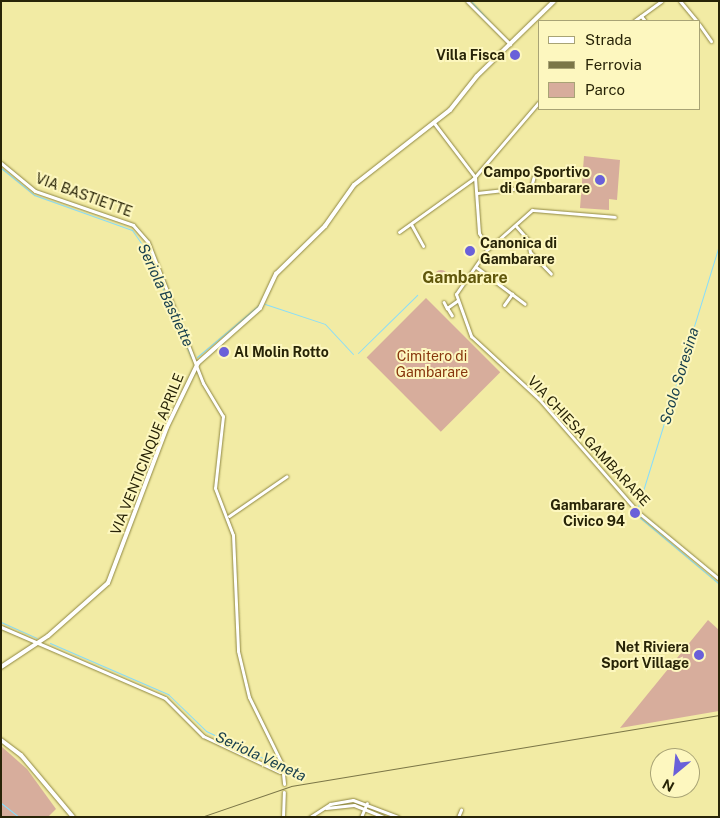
<!DOCTYPE html>
<html>
<head>
<meta charset="utf-8">
<style>
	body { margin:0 }
	#map { position:relative; width:720px; height:818px; overflow:hidden; background:#f2eba4; font-family:"Public Sans",sans-serif }
	div>[style] { position:absolute }
	[style*='--x'] { left:calc(var(--x)*1px); top:calc(var(--y)*1px); width:calc(var(--w)*1px); rotate:calc(var(--a)*1deg) }
	.green>* { inset:0; background:#d7ad9c; transform-origin:0 0 }
	.round { border-radius:50% }
	.stream>* { height:1px; margin:-0.5px; padding:0 0.5px; transform-origin:0.5px; border-radius:0.5px; background:#88ddfb }
	.roads { filter:drop-shadow(0 0 1px #8f8742) drop-shadow(0 0 1px #8f8742) }
	.pedestrian>* { height:2.5px; margin:-1.25px; padding:0 1.25px; transform-origin:1.25px; border-radius:1.25px; background:#fff }
	.minor>* { height:3px; margin:-1.5px; padding:0 1.5px; transform-origin:1.5px; border-radius:1.5px; background:#fff }
	.tertiary>* { height:4px; margin:-2px; padding:0 2px; transform-origin:2px; border-radius:2px; background:#fff }
	.rail>* { height:1px; margin:-0.5px; padding:0 0.5px; transform-origin:0.5px; border-radius:0.5px; background:#7b7647 }
	.dots>* { width:14px; height:14px; translate:-50% -50%; box-sizing:border-box; border:2px solid #fdf7bf; border-radius:50% }
	span { translate:-50% -50%; white-space:nowrap; text-align:center; line-height:1.15; -webkit-text-stroke:4px #fdf7bf; paint-order:stroke }
	.poi-label { font-size:14px; color:#282407; font-weight:700 }
	.right { translate:-100% -50%; text-align:right }
	.left { translate:0 -50%; text-align:left }
	.street-label { font-size:14px; color:#282407 }
	.park-label { font-size:14px; color:#88360d }
	.water-label { font-size:15px; color:#19404d; font-style:italic }
	.quarter-label { font-size:16px; color:#60570b; font-weight:700 }
	.frame { position:absolute; inset:0; border:2px solid #282407; pointer-events:none }
	.legend { position:absolute; left:538px; top:20px; width:162px; height:90px; box-sizing:border-box; background:#fdf7bf; border:1px solid #a8a375; margin:0; padding:6px 9px; list-style:none; font-size:15px; color:#282407 }
	.legend li { display:flex; align-items:center; gap:10px; height:25px }
	.legend b { width:25px; border:1px solid #a8a375 }
	.north { position:absolute; left:650px; top:748px; width:50px; height:50px; box-sizing:border-box; background:#fdf7bf; border:1px solid #a8a375; border-radius:50%; rotate:208deg; font-size:14px; font-weight:700; line-height:20px; text-align:center; color:#282407 }
	.north::after { content:''; display:block; margin:auto; width:18px; height:22px; background:#6a60d9; clip-path:polygon(50% 0,100% 100%,50% 72%,0 100%) }
</style>
</head>
<body>
<div id="map">
	<div class="green">
		<div style="clip-path:polygon(584px 156px,620px 160px,617px 200px,609px 199px,609px 210px,580px 208px)"></div>
		<div class="round" style="left:434px;top:270px;width:14px;height:14px"></div>
		<div style="left:426px;top:298px;width:105px;height:84px;rotate:45deg"></div>
		<div style="clip-path:polygon(708px 620px,719px 630px,719px 711px,620px 728px)"></div>
		<div style="clip-path:polygon(1px 746px,27px 769px,56px 809px,48px 817px,1px 817px)"></div>
	</div>
	<div class="stream">
		<div style="--x:471;--y:1;--w:28;--a:48"></div>
		<div style="--x:1;--y:168;--w:43;--a:39.3"></div>
		<div style="--x:34;--y:195;--w:104;--a:19.7"></div>
		<div style="--x:132;--y:230;--w:28;--a:55"></div>
		<div style="--x:148;--y:253;--w:113;--a:67.5"></div>
		<div style="--x:265;--y:304;--w:63;--a:18.4"></div>
		<div style="--x:325;--y:324;--w:41;--a:47"></div>
		<div style="--x:358;--y:353;--w:83;--a:-44.5"></div>
		<div style="--x:197;--y:357;--w:81;--a:-40"></div>
		<div style="--x:638;--y:507;--w:274;--a:-72.8"></div>
		<div style="--x:638;--y:516;--w:106;--a:40"></div>
		<div style="--x:1;--y:622;--w:39;--a:24"></div>
		<div style="--x:50;--y:643;--w:129;--a:23.4"></div>
		<div style="--x:168;--y:694;--w:53;--a:44.2"></div>
		<div style="--x:206;--y:731;--w:82;--a:25.3"></div>
		<div style="--x:1;--y:803;--w:23;--a:38"></div>
	</div>
	<div class="roads">
		<div class="pedestrian">
			<div style="--x:444;--y:302;--w:7;--a:63"></div>
			<div style="--x:452;--y:316;--w:9;--a:-122"></div>
			<div style="--x:447;--y:308;--w:12;--a:-35"></div>
		</div>
		<div class="minor">
			<div style="--x:467;--y:1;--w:61;--a:45"></div>
			<div style="--x:680;--y:1;--w:26;--a:50"></div>
			<div style="--x:641;--y:16;--w:6;--a:51"></div>
			<div style="--x:634;--y:21;--w:34;--a:-36"></div>
			<div style="--x:699;--y:24;--w:21;--a:55"></div>
			<div style="--x:434;--y:123;--w:68;--a:52.8"></div>
			<div style="--x:475;--y:177;--w:56;--a:85.9"></div>
			<div style="--x:479;--y:233;--w:17;--a:59"></div>
			<div style="--x:488;--y:248;--w:56;--a:124.8"></div>
			<div style="--x:456;--y:294;--w:45;--a:70.3"></div>
			<div style="--x:471;--y:336;--w:93;--a:42.8"></div>
			<div style="--x:539;--y:399;--w:150;--a:48.8"></div>
			<div style="--x:638;--y:512;--w:105;--a:39.6"></div>
			<div style="--x:1;--y:163;--w:44;--a:39.5"></div>
			<div style="--x:35;--y:191;--w:104;--a:19.1"></div>
			<div style="--x:133;--y:225;--w:23;--a:49"></div>
			<div style="--x:148;--y:242;--w:151;--a:68.7"></div>
			<div style="--x:203;--y:383;--w:39;--a:59"></div>
			<div style="--x:223;--y:416;--w:72;--a:96.3"></div>
			<div style="--x:215;--y:488;--w:50;--a:69"></div>
			<div style="--x:233;--y:535;--w:116;--a:87.5"></div>
			<div style="--x:238;--y:651;--w:47;--a:76.6"></div>
			<div style="--x:249;--y:697;--w:75;--a:63.8"></div>
			<div style="--x:282;--y:764;--w:20;--a:84"></div>
			<div style="--x:477;--y:193;--w:54;--a:-6.3"></div>
			<div style="--x:531;--y:187;--w:20;--a:-75"></div>
			<div style="--x:411;--y:224;--w:25;--a:61"></div>
			<div style="--x:516;--y:226;--w:18;--a:49"></div>
			<div style="--x:528;--y:240;--w:12;--a:81"></div>
			<div style="--x:530;--y:252;--w:30;--a:46"></div>
			<div style="--x:399;--y:232;--w:91;--a:-35.6"></div>
			<div style="--x:473;--y:179;--w:101;--a:-49.4"></div>
			<div style="--x:488;--y:249;--w:59;--a:-41.6"></div>
			<div style="--x:532;--y:210;--w:83;--a:4.8"></div>
			<div style="--x:476;--y:267;--w:61;--a:37.1"></div>
			<div style="--x:504;--y:305;--w:14;--a:-54"></div>
			<div style="--x:229;--y:516;--w:70;--a:-34.6"></div>
			<div style="--x:1;--y:627;--w:179;--a:23.4"></div>
			<div style="--x:165;--y:698;--w:54;--a:45"></div>
			<div style="--x:203;--y:736;--w:85;--a:25.1"></div>
			<div style="--x:326;--y:808;--w:28;--a:-6"></div>
			<div style="--x:354;--y:805;--w:31;--a:22"></div>
			<div style="--x:283;--y:817;--w:25;--a:-88"></div>
			<div style="--x:310;--y:817;--w:24;--a:-33"></div>
			<div style="--x:330;--y:804;--w:23;--a:-10"></div>
			<div style="--x:353;--y:800;--w:48;--a:20.7"></div>
			<div style="--x:361;--y:817;--w:15;--a:-67"></div>
			<div style="--x:458;--y:817;--w:8;--a:-67"></div>
		</div>
		<div class="tertiary">
			<div style="--x:1;--y:667;--w:56;--a:-33.4"></div>
			<div style="--x:48;--y:636;--w:80;--a:-41.5"></div>
			<div style="--x:108;--y:583;--w:167;--a:-69.3"></div>
			<div style="--x:167;--y:427;--w:71;--a:-64.2"></div>
			<div style="--x:198;--y:363;--w:83;--a:-41.6"></div>
			<div style="--x:260;--y:308;--w:38;--a:-65"></div>
			<div style="--x:276;--y:274;--w:69;--a:-44.4"></div>
			<div style="--x:325;--y:226;--w:50;--a:-54.7"></div>
			<div style="--x:354;--y:185;--w:122;--a:-38"></div>
			<div style="--x:450;--y:110;--w:43;--a:-51.5"></div>
			<div style="--x:477;--y:76;--w:107;--a:-44.2"></div>
			<div style="--x:1;--y:740;--w:25;--a:37"></div>
			<div style="--x:21;--y:755;--w:81;--a:50"></div>
		</div>
	</div>
	<div class="rail">
		<div style="--x:201;--y:817;--w:95;--a:-19"></div>
		<div style="--x:291;--y:786;--w:434;--a:-9.4"></div>
	</div>
	<div class="dots">
		<div style="left:515px;top:55px;background:#6a60d9"></div>
		<div style="left:600px;top:180px;background:#6a60d9"></div>
		<div style="left:470px;top:251px;background:#6a60d9"></div>
		<div style="left:224px;top:352px;background:#6a60d9"></div>
		<div style="left:635px;top:513px;background:#6a60d9"></div>
		<div style="left:699px;top:655px;background:#6a60d9"></div>
	</div>
	<div class="poi-label">
		<span class="right" style="left:505px;top:55px">Villa Fisca</span>
		<span class="right" style="left:590px;top:180px">Campo Sportivo<br>di Gambarare</span>
		<span class="left" style="left:480px;top:251px">Canonica di<br>Gambarare</span>
		<span class="left" style="left:234px;top:352px">Al Molin Rotto</span>
		<span class="right" style="left:625px;top:513px">Gambarare<br>Civico 94</span>
		<span class="right" style="left:689px;top:655px">Net Riviera<br>Sport Village</span>
	</div>
	<div class="street-label">
		<span style="left:84px;top:195px;rotate:20deg">VIA BASTIETTE</span>
		<span style="left:589px;top:441px;rotate:47deg">VIA CHIESA GAMBARARE</span>
		<span style="left:147px;top:454px;rotate:-68deg">VIA VENTICINQUE APRILE</span>
	</div>
	<div class="park-label">
		<span style="left:432px;top:364px">Cimitero di<br>Gambarare</span>
	</div>
	<div class="water-label">
		<span style="left:166px;top:295px;rotate:65deg">Seriola Bastiette</span>
		<span style="left:679px;top:376px;rotate:-73deg">Scolo Soresina</span>
		<span style="left:261px;top:756px;rotate:25deg">Seriola Veneta</span>
	</div>
	<div class="quarter-label">
		<span style="left:465px;top:278px">Gambarare</span>
	</div>
	<div class="frame"></div>
	<ul class="legend">
	<li><b style="height:6px;background:#fff"></b>Strada</li>
	<li><b style="height:6px;background:#7b7647"></b>Ferrovia</li>
	<li><b style="height:14px;background:#d7ad9c"></b>Parco</li>
	</ul>
	<div class="north">N</div>
</div>
</body>
</html>
